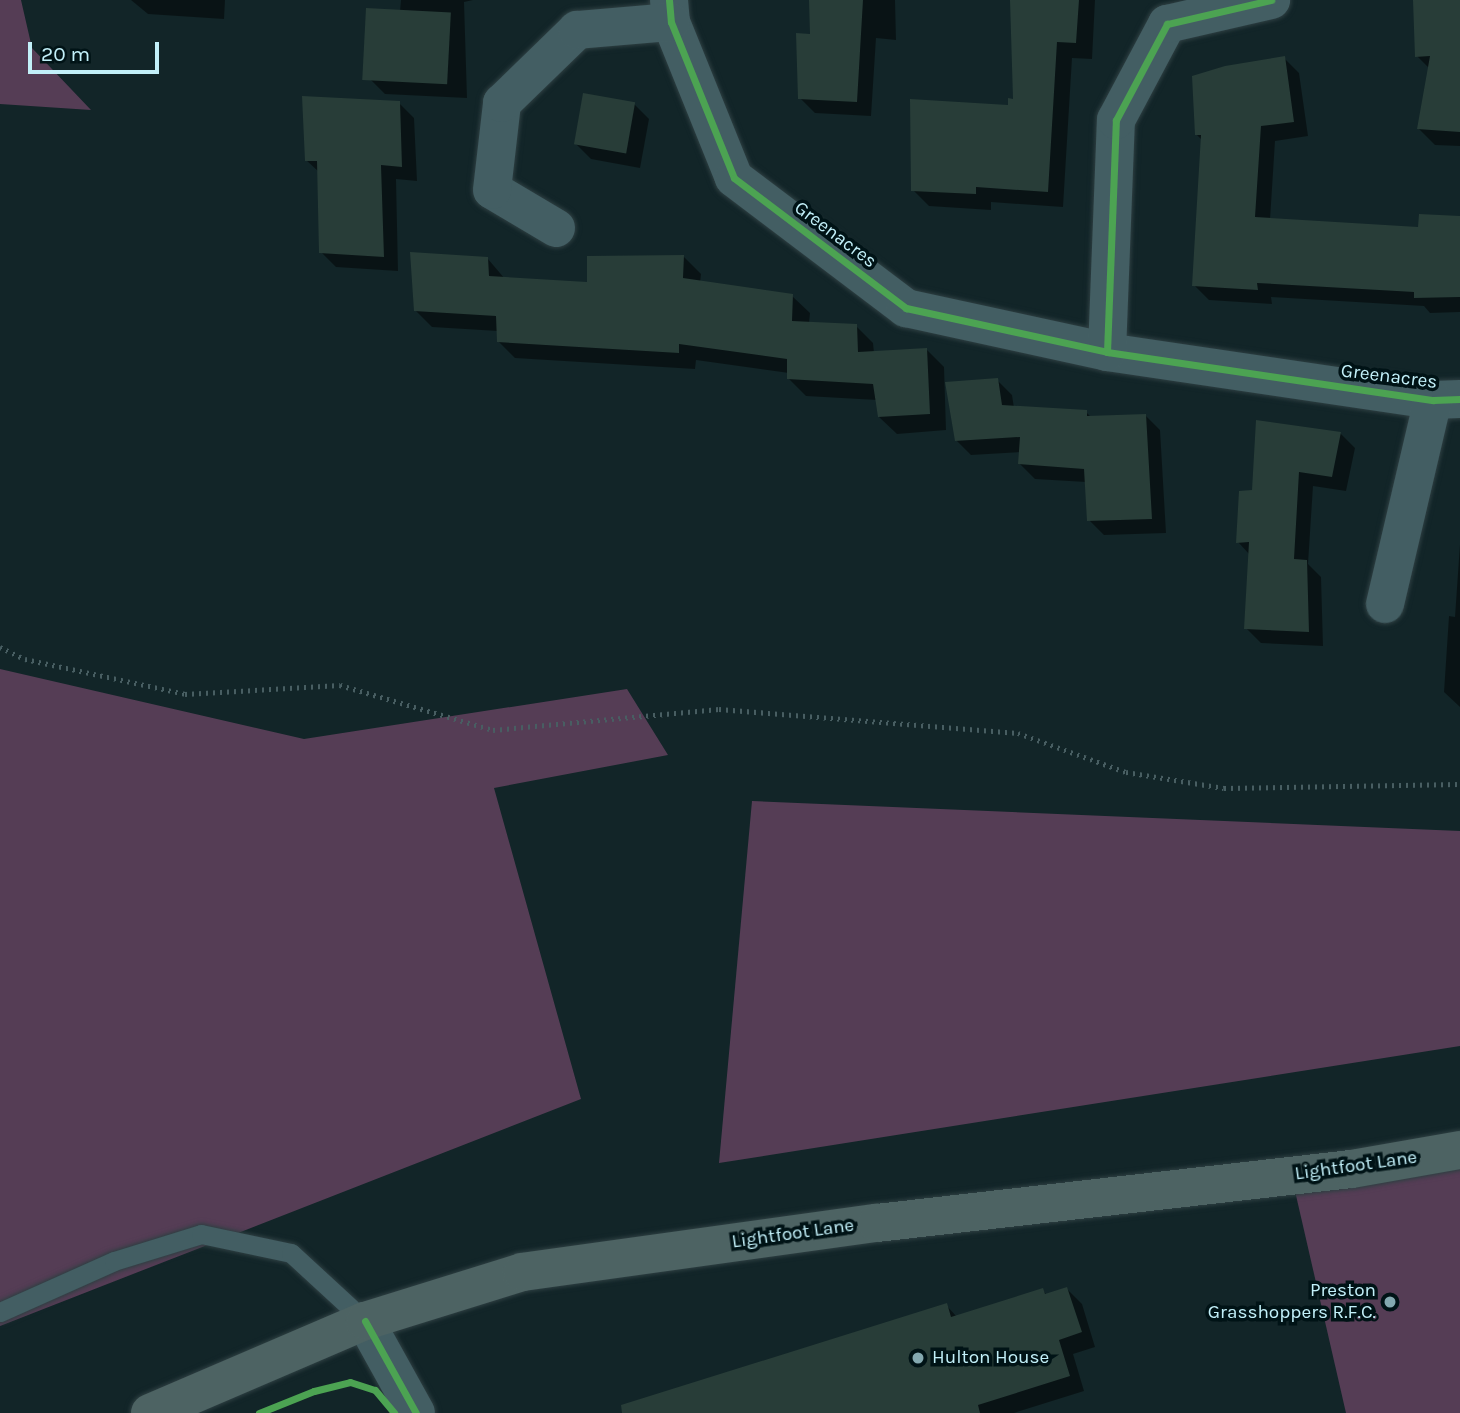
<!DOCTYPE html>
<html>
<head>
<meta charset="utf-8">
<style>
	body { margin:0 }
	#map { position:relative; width:1460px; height:1413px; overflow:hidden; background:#122528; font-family:Karla,sans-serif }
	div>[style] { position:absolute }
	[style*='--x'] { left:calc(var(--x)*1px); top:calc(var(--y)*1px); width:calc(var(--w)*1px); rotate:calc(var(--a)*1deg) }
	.green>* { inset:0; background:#553d55 }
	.shadow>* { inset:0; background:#0007 }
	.building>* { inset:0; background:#283d38; transform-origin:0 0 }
	.path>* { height:4.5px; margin-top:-2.25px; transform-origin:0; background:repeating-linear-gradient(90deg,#485e62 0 2px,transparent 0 7px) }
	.roads { filter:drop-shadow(0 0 2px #2e3f42) drop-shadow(0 0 2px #2e3f42) }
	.lane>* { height:19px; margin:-9.5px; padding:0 9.5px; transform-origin:9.5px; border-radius:9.5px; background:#435e63 }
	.street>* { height:38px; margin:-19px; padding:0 19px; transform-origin:19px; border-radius:19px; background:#435e63 }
	.secondary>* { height:38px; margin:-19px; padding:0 19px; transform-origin:19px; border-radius:19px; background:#4d6363 }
	.cycleway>* { height:7px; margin:-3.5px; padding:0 3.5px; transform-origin:3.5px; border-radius:3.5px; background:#4ca352 }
	.dots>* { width:19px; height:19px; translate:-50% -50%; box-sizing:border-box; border:4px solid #001316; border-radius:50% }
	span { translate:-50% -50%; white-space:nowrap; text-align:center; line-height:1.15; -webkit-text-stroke:7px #001316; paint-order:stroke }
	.street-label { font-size:19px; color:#c2f0f9 }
	.poi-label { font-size:19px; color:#c2f0f9 }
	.right { translate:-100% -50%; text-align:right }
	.left { translate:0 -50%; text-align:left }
	.scale { position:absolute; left:28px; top:42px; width:131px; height:32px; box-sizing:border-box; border:4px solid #c2f0f9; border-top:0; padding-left:9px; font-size:21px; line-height:24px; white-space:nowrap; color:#c2f0f9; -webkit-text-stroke:5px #001316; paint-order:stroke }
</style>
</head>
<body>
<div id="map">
	<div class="green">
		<div style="clip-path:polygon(0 0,21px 0,32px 48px,91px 110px,0 104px)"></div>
		<div style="clip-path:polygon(0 669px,304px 739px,627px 689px,668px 755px,494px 788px,581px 1099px,0 1326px)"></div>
		<div style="clip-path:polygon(752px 801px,1460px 831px,1460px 1046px,719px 1163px)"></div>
		<div style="clip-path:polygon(1460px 1165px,1460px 1413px,1346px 1413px,1295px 1191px)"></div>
	</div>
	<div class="shadow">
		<div style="clip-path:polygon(131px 0,225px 0,224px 19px,148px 14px)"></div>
		<div style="clip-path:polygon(401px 0,473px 0,464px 2px,467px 98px,385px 94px,370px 79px,400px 11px)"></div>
		<div style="clip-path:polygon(811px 0,895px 0,896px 40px,876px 38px,871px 116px,815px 113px,800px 98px,812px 36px)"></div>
		<div style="clip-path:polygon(1012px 0,1095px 0,1092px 59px,1072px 58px,1063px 207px,991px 202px,991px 210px,929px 206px,913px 190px,1015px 100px)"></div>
		<div style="clip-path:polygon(1415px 0,1460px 0,1460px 146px,1435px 145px,1419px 129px,1430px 69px,1417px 56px)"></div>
		<div style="clip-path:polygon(1284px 58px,1299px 73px,1308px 136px,1275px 141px,1270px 220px,1420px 229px,1460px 218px,1460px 312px,1430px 313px,1424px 306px,1271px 297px,1272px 304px,1209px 300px,1194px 285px,1203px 141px,1197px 135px)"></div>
		<div style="clip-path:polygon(399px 103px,414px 118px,417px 181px,396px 179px,398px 271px,336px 267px,321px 252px,319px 172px,306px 160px)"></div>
		<div style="clip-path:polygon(634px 104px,649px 119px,640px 168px,591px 159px,576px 144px)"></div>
		<div style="clip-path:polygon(684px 257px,701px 274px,700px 283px,792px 296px,810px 313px,809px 323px,856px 326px,873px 343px,874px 353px,927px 350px,944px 367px,946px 430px,897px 434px,879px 417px,877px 400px,806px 396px,789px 379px,789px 373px,696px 360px,695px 369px,515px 358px,498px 341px,498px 331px,432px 327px,415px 310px,488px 259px,505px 279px,589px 284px)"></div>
		<div style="clip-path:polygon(997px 380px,1012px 395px,1014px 408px,1086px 412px,1092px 418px,1145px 415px,1160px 430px,1166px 533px,1104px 535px,1089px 520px,1086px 482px,1035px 479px,1020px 464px,1021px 452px,971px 455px,956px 440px)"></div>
		<div style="clip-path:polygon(1340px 433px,1355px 448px,1346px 491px,1313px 486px,1308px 564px,1321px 577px,1323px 646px,1261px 643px,1246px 628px,1250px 555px,1238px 542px,1254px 492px)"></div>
		<div style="clip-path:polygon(1460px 544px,1460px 707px,1444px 692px,1449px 616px,1455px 617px)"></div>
		<div style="clip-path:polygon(1067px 1289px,1082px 1304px,1095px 1347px,1073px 1354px,1084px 1391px,1014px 1413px,627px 1413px,946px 1305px,957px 1317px,1042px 1290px,1047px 1295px)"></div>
	</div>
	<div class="building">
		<div style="clip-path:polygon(809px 0,863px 0,857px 102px,798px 99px,796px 33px,810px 34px)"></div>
		<div style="clip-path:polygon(1010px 0,1079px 0,1076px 43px,1057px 42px,1048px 192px,976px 187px,976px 194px,911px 191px,910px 99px,1008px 105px,1008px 98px,1013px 99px)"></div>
		<div style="clip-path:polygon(1413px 0,1460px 0,1460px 132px,1417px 129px,1430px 56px,1415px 57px)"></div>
		<div style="left:366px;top:8px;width:85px;height:72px;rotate:3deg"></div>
		<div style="clip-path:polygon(1285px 56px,1294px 122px,1261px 126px,1255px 217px,1418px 227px,1419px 214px,1460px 216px,1460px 297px,1414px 298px,1414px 292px,1257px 283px,1258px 290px,1192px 286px,1201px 135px,1195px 135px,1192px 76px,1225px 66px)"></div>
		<div style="left:583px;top:93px;width:53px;height:52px;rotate:10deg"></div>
		<div style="clip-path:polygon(302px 96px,400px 101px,402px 167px,381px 165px,384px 257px,319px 253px,317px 161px,305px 161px)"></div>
		<div style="clip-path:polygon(410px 252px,488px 257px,489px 276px,587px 282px,587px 256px,684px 255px,683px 278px,793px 294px,792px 321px,857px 324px,858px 352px,927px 348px,930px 414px,878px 417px,873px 384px,787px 379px,787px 359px,679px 344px,679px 353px,497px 342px,496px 316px,414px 311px)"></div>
		<div style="clip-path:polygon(998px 378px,1002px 405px,1087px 410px,1087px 416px,1146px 414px,1152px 519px,1087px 521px,1084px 469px,1018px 464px,1020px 437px,955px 441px,945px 382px)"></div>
		<div style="clip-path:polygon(1256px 420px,1341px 432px,1332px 477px,1299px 472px,1294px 559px,1307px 560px,1309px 632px,1244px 629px,1249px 542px,1236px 543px,1239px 491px,1252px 490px)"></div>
		<div style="clip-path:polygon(1067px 1287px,1082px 1332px,1059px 1340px,1070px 1376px,978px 1405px,980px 1413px,622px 1413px,621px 1405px,947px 1303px,951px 1317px,1043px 1288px,1045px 1294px)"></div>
	</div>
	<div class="path">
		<div style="--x:0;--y:647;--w:28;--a:26"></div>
		<div style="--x:25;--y:659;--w:164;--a:12.3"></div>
		<div style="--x:185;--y:694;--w:155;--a:-3.3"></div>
		<div style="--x:340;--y:685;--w:159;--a:16.4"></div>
		<div style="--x:493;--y:730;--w:227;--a:-5.3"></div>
		<div style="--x:719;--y:709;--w:300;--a:4.6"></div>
		<div style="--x:1018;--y:733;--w:115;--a:19.9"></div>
		<div style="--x:1126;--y:772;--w:99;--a:9.3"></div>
		<div style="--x:1224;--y:788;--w:236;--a:-1"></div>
	</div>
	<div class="roads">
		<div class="lane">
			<div style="--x:0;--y:1312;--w:125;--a:-24.1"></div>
			<div style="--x:114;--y:1261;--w:91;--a:-17.2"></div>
			<div style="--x:201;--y:1234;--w:92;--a:11.9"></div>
			<div style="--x:291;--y:1253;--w:100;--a:42.6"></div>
		</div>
		<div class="street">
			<div style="--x:669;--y:0;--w:22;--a:85"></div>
			<div style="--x:671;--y:22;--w:168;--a:68"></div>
			<div style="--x:734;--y:178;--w:216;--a:37.1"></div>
			<div style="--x:906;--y:308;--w:206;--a:12.3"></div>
			<div style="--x:1107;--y:352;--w:330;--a:8.4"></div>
			<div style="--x:1433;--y:400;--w:27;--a:-2"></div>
			<div style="--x:556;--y:228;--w:74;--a:-149.3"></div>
			<div style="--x:492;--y:190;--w:88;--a:-83.4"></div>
			<div style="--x:502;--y:103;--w:105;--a:-44.2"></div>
			<div style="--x:577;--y:30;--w:94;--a:-4.9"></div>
			<div style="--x:1107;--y:352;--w:232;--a:-87.8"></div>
			<div style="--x:1116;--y:120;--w:109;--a:-62"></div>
			<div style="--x:1167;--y:24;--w:107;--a:-13"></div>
			<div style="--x:1385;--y:604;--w:210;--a:-76.8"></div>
			<div style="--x:365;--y:1321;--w:105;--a:61"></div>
		</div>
		<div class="secondary">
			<div style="--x:150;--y:1413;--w:234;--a:-23.2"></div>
			<div style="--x:365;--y:1321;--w:164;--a:-17.3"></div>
			<div style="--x:522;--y:1272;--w:358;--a:-7.9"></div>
			<div style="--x:877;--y:1223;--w:478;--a:-6.5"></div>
			<div style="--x:1352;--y:1169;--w:110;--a:-10"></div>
		</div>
	</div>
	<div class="cycleway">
		<div style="--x:669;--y:0;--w:22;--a:85"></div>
		<div style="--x:671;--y:22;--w:168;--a:68"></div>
		<div style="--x:734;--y:178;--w:216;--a:37.1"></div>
		<div style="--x:906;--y:308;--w:206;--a:12.3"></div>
		<div style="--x:1107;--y:352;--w:330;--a:8.4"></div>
		<div style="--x:1433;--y:400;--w:27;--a:-2"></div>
		<div style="--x:1107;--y:352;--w:232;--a:-87.8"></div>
		<div style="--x:1116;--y:120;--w:109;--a:-62"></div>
		<div style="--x:1167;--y:24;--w:107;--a:-13"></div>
		<div style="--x:365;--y:1321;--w:105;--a:61"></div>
		<div style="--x:259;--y:1413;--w:59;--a:-21.8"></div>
		<div style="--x:314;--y:1391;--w:37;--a:-14"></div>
		<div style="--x:350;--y:1382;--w:26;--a:18"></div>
		<div style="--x:375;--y:1390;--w:30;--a:50"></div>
	</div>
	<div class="dots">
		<div style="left:1390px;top:1302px;background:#84a9b0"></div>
		<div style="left:918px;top:1358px;background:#84a9b0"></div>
	</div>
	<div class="street-label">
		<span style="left:835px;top:235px;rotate:37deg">Greenacres</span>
		<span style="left:1389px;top:377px;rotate:7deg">Greenacres</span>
		<span style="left:1356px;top:1166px;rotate:-8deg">Lightfoot Lane</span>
		<span style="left:793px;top:1234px;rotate:-8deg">Lightfoot Lane</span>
	</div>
	<div class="poi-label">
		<span class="right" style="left:1376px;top:1302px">Preston<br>Grasshoppers R.F.C.</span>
		<span class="left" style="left:932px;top:1358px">Hulton House</span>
	</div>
	<div class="scale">20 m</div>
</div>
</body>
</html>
